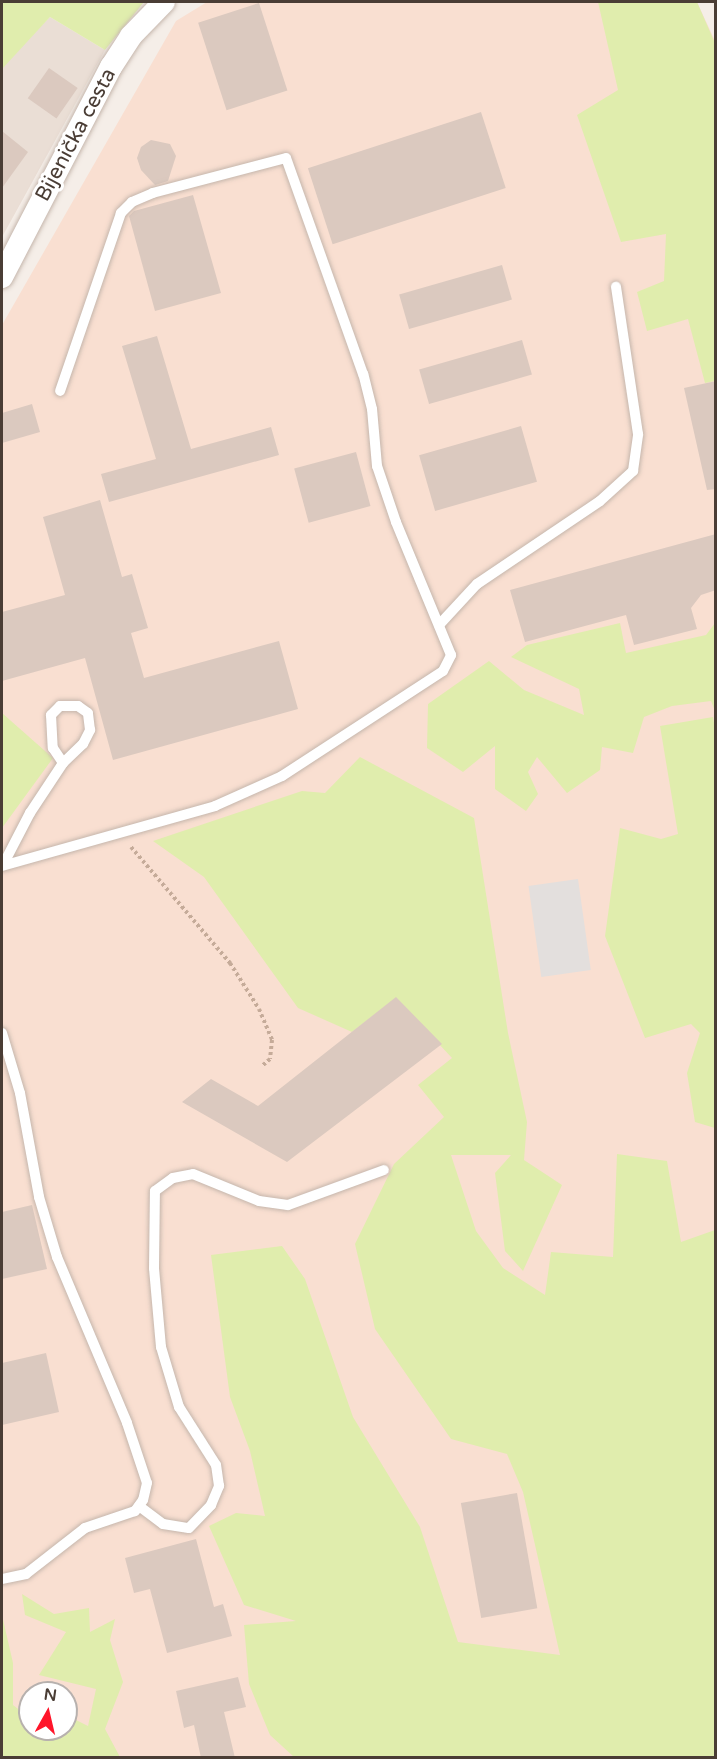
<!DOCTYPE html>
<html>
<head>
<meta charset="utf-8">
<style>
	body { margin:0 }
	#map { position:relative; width:717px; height:1759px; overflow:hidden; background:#f5eee8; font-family:"Varela Round",sans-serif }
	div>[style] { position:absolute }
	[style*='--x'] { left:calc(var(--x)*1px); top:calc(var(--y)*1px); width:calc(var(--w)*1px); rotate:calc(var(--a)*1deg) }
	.residential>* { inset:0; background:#eaded5 }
	.commercial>* { inset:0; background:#f9dfd1 }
	.green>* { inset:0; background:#e0edad }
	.parking>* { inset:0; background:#e3dfdd; transform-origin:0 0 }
	.building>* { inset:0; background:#dbc9bf; transform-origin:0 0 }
	.path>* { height:4px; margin-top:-2px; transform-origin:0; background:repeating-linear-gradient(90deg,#c5ab99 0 3px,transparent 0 6px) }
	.roads { filter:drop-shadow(0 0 2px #c5b6ac) drop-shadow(0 0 2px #c5b6ac) }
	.service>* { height:10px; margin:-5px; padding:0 5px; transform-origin:5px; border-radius:5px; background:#fff }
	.minor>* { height:22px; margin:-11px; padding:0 11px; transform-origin:11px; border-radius:11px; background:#fff }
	span { translate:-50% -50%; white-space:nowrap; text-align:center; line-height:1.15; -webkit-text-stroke:6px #fff; paint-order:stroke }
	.street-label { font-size:21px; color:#4a3d35 }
	.frame { position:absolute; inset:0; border:3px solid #4a3d35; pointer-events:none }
	.north { position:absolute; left:18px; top:1681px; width:60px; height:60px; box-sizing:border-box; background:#fff; border:2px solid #b7b1ae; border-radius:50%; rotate:8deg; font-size:16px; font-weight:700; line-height:24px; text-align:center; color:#4a3d35 }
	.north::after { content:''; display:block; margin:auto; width:21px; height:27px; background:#ff152a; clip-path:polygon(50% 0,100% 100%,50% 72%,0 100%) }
</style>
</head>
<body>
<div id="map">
	<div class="residential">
		<div style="clip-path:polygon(50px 17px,105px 50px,2px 237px,2px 66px)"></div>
	</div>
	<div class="commercial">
		<div style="clip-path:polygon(evenodd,207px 2px,697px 2px,716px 43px,715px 1757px,2px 1758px,2px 325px,176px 21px,207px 2px,30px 1693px,66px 1693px,66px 1729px,30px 1729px,30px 1693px)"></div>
	</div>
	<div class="green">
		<div style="clip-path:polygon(2px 2px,144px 2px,105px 50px,50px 17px,3px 68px)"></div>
		<div style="clip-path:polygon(598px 2px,697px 2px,715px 43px,715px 381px,705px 383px,688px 319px,647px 331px,637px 292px,664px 281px,666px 234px,621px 242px,577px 115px,618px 90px)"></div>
		<div style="clip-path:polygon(620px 623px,626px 653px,706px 635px,715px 623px,715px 711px,711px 701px,672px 706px,644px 717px,633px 753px,602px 747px,600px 770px,567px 793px,537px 757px,528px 772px,538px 794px,526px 811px,495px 789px,495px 746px,463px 772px,427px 748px,428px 704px,489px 661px,524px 690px,584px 715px,579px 689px,511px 657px,527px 645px)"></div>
		<div style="clip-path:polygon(2px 713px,53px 758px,2px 828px,2px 712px)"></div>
		<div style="clip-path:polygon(713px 717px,716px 734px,715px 1128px,695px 1122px,687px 1073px,700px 1033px,691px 1024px,645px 1038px,605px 936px,620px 828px,661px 839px,678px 834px,660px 726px)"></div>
		<div style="clip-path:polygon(360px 757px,474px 818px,508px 1033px,527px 1122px,524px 1160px,562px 1185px,523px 1271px,505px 1251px,495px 1173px,511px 1155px,451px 1155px,476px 1231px,503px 1268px,545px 1295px,551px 1252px,613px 1257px,617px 1154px,667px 1161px,681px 1242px,715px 1230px,715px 1757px,294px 1757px,270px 1735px,249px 1684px,244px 1625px,296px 1621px,244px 1605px,209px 1526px,236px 1513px,265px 1516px,250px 1451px,230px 1397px,211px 1255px,282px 1246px,305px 1279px,353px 1417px,420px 1527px,458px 1642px,560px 1655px,523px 1492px,507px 1454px,451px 1439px,375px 1329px,355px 1244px,394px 1164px,444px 1117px,418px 1085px,452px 1058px,396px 998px,352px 1032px,298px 1008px,204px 877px,153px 841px,302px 791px,325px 793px)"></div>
		<div style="clip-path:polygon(22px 1594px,54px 1614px,89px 1608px,90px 1632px,115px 1619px,110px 1640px,123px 1682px,105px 1729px,120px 1757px,2px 1757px,2px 1615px,13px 1663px,13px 1705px,30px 1718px,30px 1729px,66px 1729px,66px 1715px,88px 1726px,96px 1689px,39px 1675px,66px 1632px,25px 1615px)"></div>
	</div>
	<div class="parking">
		<div style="left:578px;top:879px;width:92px;height:50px;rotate:82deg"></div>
	</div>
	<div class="building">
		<div style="left:259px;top:3px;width:92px;height:64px;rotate:72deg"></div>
		<div style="left:49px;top:68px;width:35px;height:37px;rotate:35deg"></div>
		<div style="left:481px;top:112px;width:80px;height:182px;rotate:72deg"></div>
		<div style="clip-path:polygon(2px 131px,28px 152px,2px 188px)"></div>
		<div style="clip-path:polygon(151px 140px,170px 144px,176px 156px,168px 181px,155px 185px,141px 170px,137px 158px,141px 147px)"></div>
		<div style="clip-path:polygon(193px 195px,221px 293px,155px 311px,129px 216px,134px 211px)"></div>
		<div style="left:502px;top:265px;width:36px;height:107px;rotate:74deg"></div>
		<div style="clip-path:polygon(157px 336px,191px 449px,271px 427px,279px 455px,109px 502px,101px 474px,156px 459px,122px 346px)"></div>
		<div style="left:522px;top:340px;width:36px;height:107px;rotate:74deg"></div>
		<div style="clip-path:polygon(716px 381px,716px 489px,707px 490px,684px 388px)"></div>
		<div style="clip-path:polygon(32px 404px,40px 432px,2px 443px,2px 413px)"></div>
		<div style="left:521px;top:426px;width:58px;height:106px;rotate:74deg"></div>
		<div style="left:356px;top:452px;width:56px;height:64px;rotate:75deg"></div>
		<div style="clip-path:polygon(100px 500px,122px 577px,132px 574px,148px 628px,131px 633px,144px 678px,279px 641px,298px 709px,113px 760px,85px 658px,2px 681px,2px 612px,65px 595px,43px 517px)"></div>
		<div style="clip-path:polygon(716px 534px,716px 590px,701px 595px,691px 608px,697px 629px,634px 645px,626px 615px,525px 642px,510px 590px)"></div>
		<div style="clip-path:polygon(396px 997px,442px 1044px,287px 1162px,182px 1102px,211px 1079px,258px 1106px)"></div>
		<div style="clip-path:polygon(32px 1205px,47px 1269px,2px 1279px,2px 1212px)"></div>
		<div style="clip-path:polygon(46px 1353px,59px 1412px,2px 1425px,2px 1363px)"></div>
		<div style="left:517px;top:1493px;width:117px;height:57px;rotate:80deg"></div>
		<div style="clip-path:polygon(196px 1539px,214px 1607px,223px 1604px,232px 1636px,167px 1653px,150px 1589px,134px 1593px,125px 1558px)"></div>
		<div style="clip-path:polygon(238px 1677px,246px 1707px,224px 1712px,235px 1758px,201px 1758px,194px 1725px,184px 1728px,176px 1691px)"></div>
	</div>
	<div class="path">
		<div style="--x:131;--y:847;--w:153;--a:49.5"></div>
		<div style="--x:230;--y:963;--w:54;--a:57.8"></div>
		<div style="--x:259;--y:1009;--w:34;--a:67"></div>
		<div style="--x:272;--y:1040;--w:19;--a:96"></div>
		<div style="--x:270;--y:1059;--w:11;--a:139"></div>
	</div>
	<div class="roads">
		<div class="service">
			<div style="--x:439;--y:625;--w:56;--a:-47.2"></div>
			<div style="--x:477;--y:584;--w:148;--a:-34"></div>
			<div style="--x:600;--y:501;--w:45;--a:-42.3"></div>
			<div style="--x:633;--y:471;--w:37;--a:-82"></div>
			<div style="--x:638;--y:434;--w:149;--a:-98.5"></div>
			<div style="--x:3;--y:865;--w:59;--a:-62.6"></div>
			<div style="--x:30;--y:813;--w:60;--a:-56.6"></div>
			<div style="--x:63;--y:763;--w:28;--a:-44"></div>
			<div style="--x:83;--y:744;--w:16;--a:-63"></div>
			<div style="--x:90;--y:730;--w:17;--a:-97"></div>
			<div style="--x:88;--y:713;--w:12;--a:-145"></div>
			<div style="--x:78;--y:706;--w:18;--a:180"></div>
			<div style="--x:60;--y:706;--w:13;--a:135"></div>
			<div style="--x:51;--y:715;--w:33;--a:87"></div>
			<div style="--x:53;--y:748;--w:18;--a:56"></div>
			<div style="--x:2;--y:866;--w:221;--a:-15.7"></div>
			<div style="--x:215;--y:806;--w:73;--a:-24.1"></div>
			<div style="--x:282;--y:776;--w:192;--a:-33.1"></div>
			<div style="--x:443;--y:671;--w:18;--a:-63"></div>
			<div style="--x:451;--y:655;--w:144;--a:-112.5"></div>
			<div style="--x:396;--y:522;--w:59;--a:-108.7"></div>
			<div style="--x:377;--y:466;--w:57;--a:-95"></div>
			<div style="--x:372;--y:409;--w:36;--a:-104"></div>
			<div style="--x:363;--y:374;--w:229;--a:-109.6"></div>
			<div style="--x:286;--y:158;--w:138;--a:165.3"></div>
			<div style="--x:153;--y:193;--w:23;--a:157"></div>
			<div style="--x:132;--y:202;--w:16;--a:135"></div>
			<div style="--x:121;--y:213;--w:188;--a:108.9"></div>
			<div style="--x:2;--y:1033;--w:63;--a:73.3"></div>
			<div style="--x:20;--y:1093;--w:106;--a:79.6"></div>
			<div style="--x:39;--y:1197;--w:63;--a:73.3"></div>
			<div style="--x:57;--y:1257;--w:180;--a:67.1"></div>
			<div style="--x:127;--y:1423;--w:63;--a:71.6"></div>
			<div style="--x:147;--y:1483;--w:17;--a:103"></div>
			<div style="--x:143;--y:1500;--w:14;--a:126"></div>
			<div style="--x:135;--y:1511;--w:53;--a:161.2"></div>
			<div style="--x:85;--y:1528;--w:75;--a:142.1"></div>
			<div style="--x:26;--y:1574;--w:25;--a:168"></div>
			<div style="--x:139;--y:1506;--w:30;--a:37"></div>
			<div style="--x:163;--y:1524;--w:26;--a:9"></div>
			<div style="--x:189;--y:1528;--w:32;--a:-46"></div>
			<div style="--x:211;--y:1505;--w:21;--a:-67"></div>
			<div style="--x:219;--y:1486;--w:21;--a:-98"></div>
			<div style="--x:216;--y:1465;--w:69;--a:-122.5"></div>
			<div style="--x:179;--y:1407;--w:63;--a:-106.7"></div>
			<div style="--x:161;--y:1347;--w:79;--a:-95.1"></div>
			<div style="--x:154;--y:1268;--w:77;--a:-89.3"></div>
			<div style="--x:155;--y:1191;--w:22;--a:-36"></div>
			<div style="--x:173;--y:1178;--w:20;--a:-11"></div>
			<div style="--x:193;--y:1174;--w:71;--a:22.2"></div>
			<div style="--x:259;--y:1201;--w:29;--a:8"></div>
			<div style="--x:288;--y:1205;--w:102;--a:-20"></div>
		</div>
		<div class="minor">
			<div style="--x:2;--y:277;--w:237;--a:-62.6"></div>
			<div style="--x:111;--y:67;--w:37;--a:-57"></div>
			<div style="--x:131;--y:36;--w:47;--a:-45.9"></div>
		</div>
	</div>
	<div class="street-label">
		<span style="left:76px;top:135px;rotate:-62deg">Bijenička cesta</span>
	</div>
	<div class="frame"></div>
	<div class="north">N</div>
</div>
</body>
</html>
